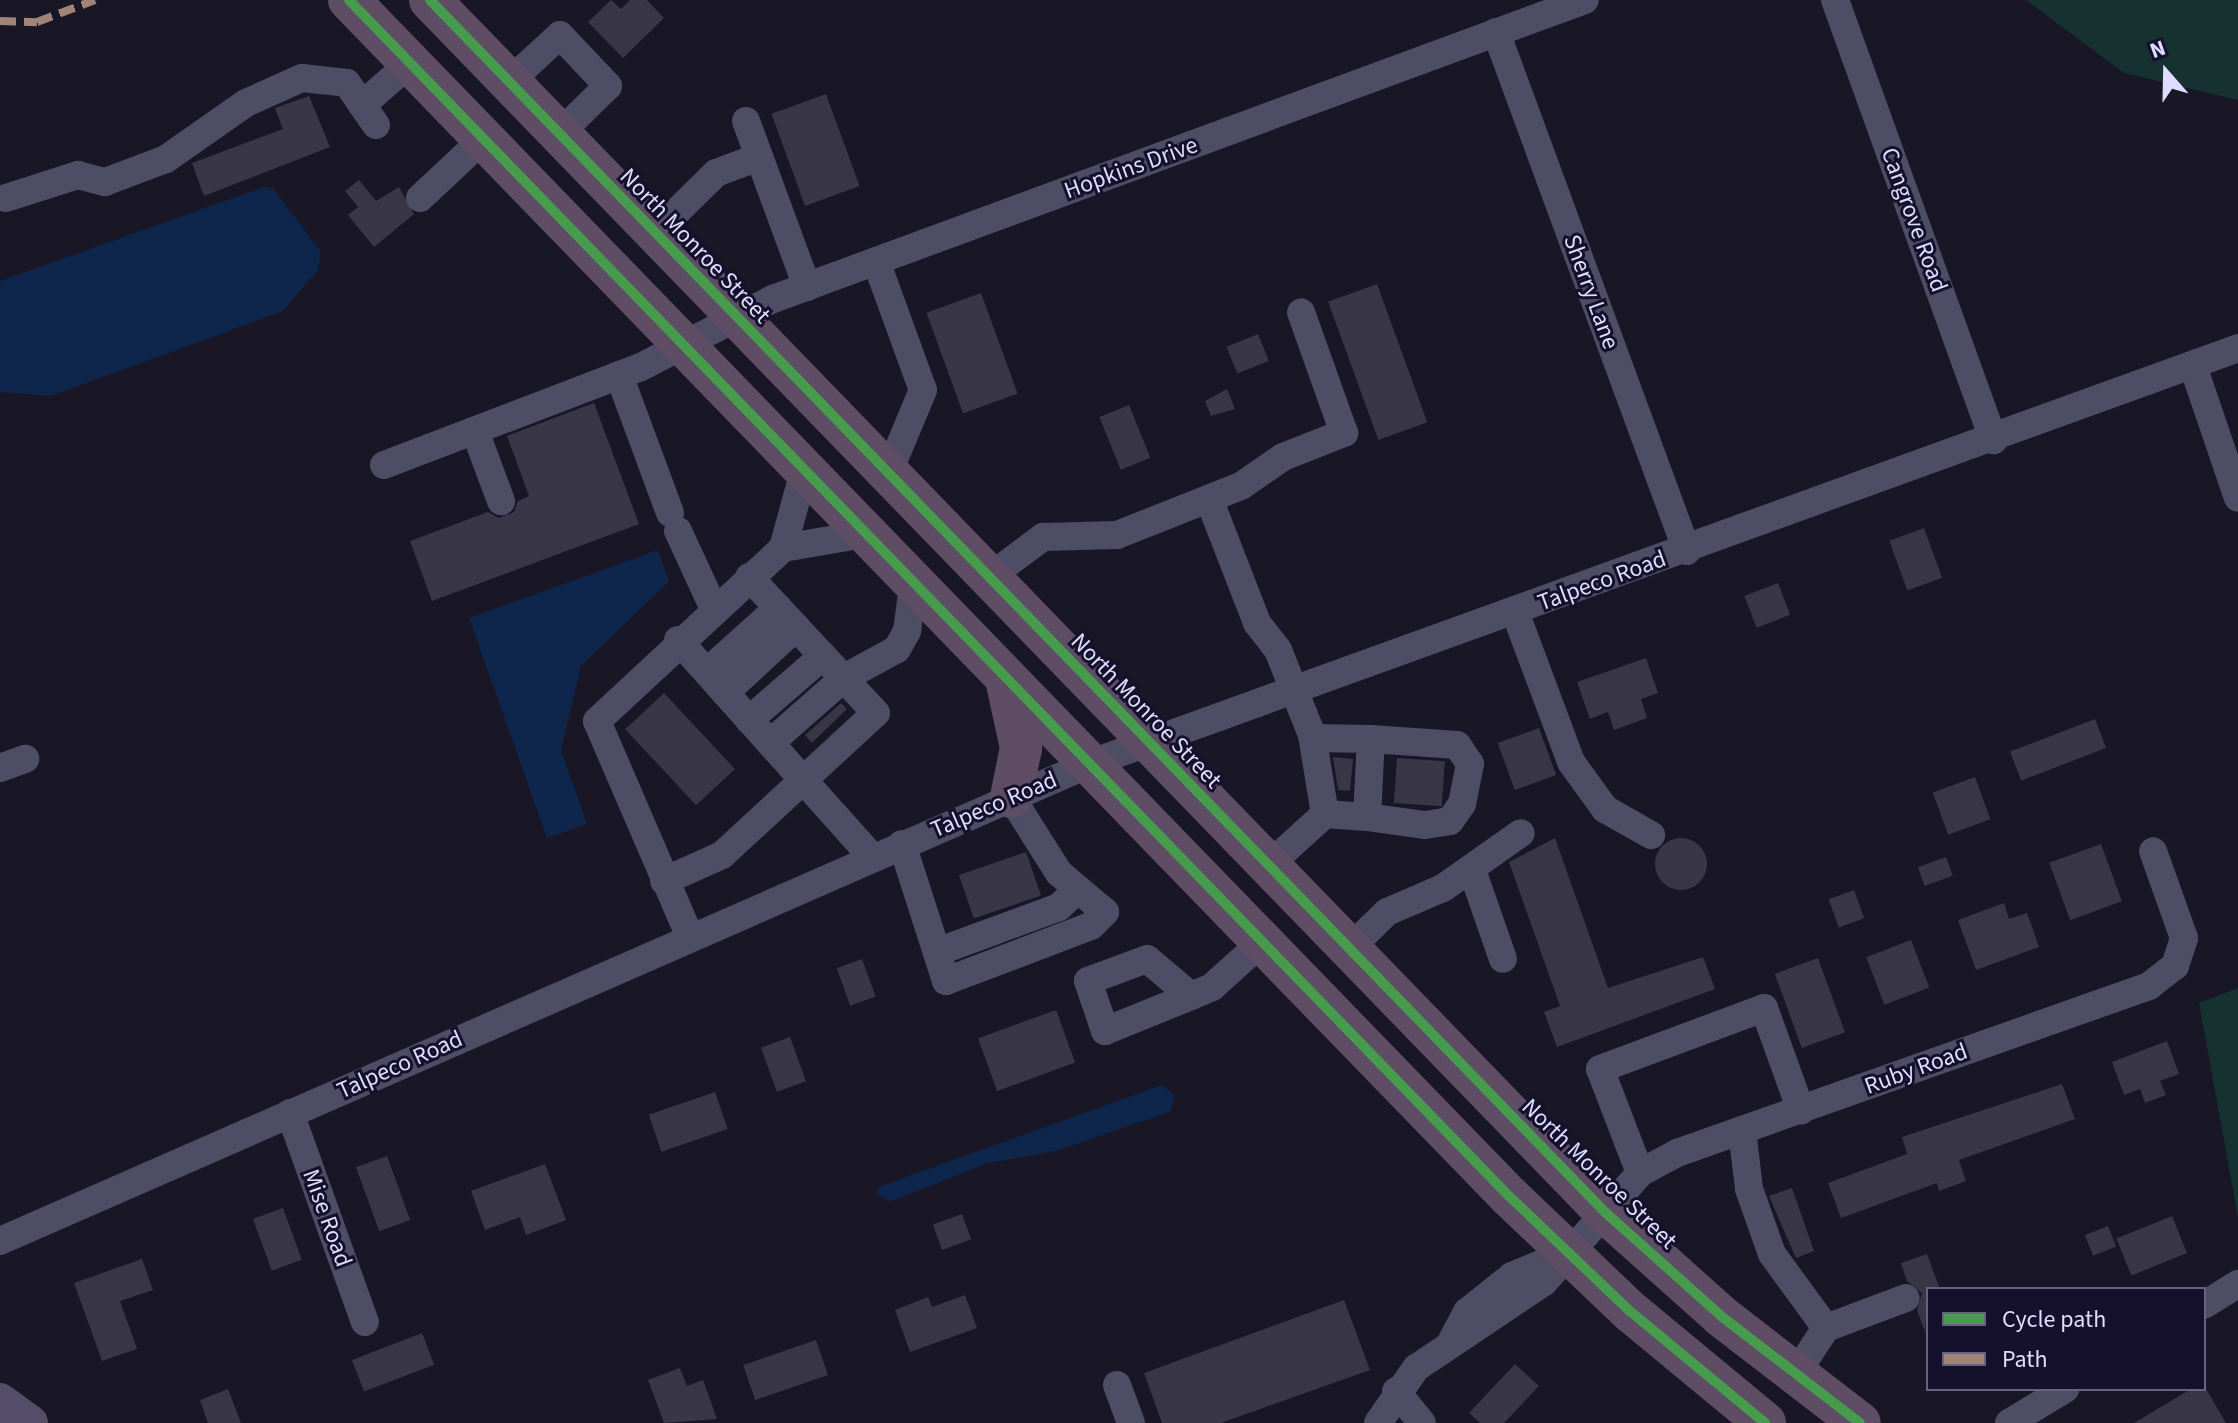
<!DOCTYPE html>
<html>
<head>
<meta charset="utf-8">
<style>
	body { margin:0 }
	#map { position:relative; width:2238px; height:1423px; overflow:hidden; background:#191726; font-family:"Source Sans 3",sans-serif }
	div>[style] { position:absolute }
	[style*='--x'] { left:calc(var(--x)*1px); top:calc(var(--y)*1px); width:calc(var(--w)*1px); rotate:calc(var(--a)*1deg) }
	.green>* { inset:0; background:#153231 }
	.water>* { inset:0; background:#0e264b }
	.building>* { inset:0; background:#383647; transform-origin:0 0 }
	.round { border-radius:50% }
	.minor>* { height:28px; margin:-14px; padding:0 14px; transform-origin:14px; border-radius:14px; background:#4d4d66 }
	.major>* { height:36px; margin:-18px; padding:0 18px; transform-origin:18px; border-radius:18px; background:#554e6a }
	.highway>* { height:42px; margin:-21px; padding:0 21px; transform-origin:21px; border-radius:21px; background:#5f4d66 }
	.quiet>* { height:8px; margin-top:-4px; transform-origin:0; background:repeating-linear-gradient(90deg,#a18479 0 16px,transparent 0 24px) }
	.cycleway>* { height:10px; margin:-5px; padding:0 5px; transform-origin:5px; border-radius:5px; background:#469c4c }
	span { translate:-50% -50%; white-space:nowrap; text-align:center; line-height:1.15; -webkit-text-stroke:6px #15112c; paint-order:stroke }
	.street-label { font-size:24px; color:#dfdcff }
	.legend { position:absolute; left:1926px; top:1287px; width:280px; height:104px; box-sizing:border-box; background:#15112c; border:2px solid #666280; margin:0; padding:10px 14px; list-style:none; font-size:24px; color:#dfdcff }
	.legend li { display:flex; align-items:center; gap:16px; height:40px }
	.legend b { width:40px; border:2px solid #666280 }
	.north { position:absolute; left:2126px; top:32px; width:80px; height:80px; -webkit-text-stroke:6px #15112c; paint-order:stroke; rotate:340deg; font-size:22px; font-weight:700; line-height:32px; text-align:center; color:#dfdcff }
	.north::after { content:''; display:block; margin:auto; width:28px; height:36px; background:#dfdcff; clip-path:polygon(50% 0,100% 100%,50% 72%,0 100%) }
</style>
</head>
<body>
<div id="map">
	<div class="green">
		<div style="clip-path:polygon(2026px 0,2238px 0,2238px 100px,2124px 73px)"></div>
		<div style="clip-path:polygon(2238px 988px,2238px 1217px,2199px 1003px)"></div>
	</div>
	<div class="water">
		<div style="clip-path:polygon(264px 187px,273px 188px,321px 252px,318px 270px,283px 311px,51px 396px,0 392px,0 281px)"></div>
		<div style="clip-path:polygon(658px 550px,669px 581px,581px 666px,561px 750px,587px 824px,547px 838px,469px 618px)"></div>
		<div style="clip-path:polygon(1162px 1085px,1175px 1095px,1170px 1112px,1055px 1151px,988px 1163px,889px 1202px,876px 1193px,881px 1186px)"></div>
	</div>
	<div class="building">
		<div style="clip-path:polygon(611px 0,621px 9px,630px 0,647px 0,664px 18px,623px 58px,588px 22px)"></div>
		<div style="left:826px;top:94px;width:98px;height:58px;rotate:70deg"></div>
		<div style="clip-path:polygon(309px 96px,330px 147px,204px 196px,192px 163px,283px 129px,275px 108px)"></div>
		<div style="clip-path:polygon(359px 180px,376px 201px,399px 187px,414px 214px,374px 247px,348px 215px,358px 207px,345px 191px)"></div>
		<div style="left:1377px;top:284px;width:147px;height:52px;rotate:70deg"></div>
		<div style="left:981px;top:293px;width:107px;height:58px;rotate:70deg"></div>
		<div style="left:1258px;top:334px;width:29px;height:34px;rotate:68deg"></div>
		<div style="clip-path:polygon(1227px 389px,1235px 409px,1211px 416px,1205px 401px)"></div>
		<div style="clip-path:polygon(594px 403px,639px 524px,432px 601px,410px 541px,488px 512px,499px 518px,514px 512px,518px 501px,529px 496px,507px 436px)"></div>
		<div style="left:1129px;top:405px;width:57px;height:32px;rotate:68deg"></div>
		<div style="left:1924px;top:528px;width:53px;height:37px;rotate:70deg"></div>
		<div style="left:1778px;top:583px;width:34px;height:36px;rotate:69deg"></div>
		<div style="clip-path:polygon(1646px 658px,1658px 693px,1641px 699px,1647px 718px,1614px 730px,1608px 712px,1590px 719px,1577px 682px)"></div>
		<div style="left:664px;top:693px;width:104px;height:53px;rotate:47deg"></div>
		<div style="clip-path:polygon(841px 703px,847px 709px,812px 743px,805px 735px)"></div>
		<div style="left:2095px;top:719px;width:31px;height:91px;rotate:69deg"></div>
		<div style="left:1539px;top:728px;width:50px;height:44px;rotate:70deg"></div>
		<div style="clip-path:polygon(1333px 757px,1353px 759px,1350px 791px,1338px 790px)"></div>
		<div style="left:1397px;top:758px;width:48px;height:45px;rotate:4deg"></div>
		<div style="left:1975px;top:777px;width:45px;height:45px;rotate:70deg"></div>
		<div class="round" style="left:1655px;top:838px;width:52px;height:52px"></div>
		<div style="clip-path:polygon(1555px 838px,1608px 988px,1703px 957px,1715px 989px,1557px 1047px,1544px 1012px,1560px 1006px,1509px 862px)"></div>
		<div style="left:2101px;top:844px;width:61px;height:55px;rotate:70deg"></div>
		<div style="left:1026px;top:852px;width:46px;height:71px;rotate:71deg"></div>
		<div style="left:1946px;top:857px;width:20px;height:30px;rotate:70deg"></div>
		<div style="left:1854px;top:890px;width:30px;height:27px;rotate:70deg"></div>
		<div style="clip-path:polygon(2004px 903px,2009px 919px,2027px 913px,2039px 947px,1976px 970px,1958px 920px)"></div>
		<div style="left:1911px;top:940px;width:51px;height:48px;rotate:69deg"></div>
		<div style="left:1818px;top:958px;width:79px;height:46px;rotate:70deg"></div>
		<div style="left:862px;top:959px;width:40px;height:27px;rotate:70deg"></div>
		<div style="left:1056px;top:1010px;width:56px;height:83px;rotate:70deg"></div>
		<div style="left:790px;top:1037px;width:47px;height:31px;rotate:70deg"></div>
		<div style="clip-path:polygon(2167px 1041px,2179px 1074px,2160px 1081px,2166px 1095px,2145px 1103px,2140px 1089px,2124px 1095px,2112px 1062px)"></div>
		<div style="clip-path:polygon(2062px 1084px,2075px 1119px,1959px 1160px,1966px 1181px,1939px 1191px,1937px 1183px,1841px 1218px,1828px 1183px,1907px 1154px,1902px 1137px)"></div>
		<div style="left:715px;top:1092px;width:39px;height:70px;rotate:71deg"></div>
		<div style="left:387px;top:1156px;width:68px;height:33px;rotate:70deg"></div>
		<div style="clip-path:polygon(545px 1164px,566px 1220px,526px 1235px,520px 1217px,485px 1230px,471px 1191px)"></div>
		<div style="clip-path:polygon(1792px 1188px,1814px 1251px,1796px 1258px,1769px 1196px)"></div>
		<div style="left:283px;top:1208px;width:55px;height:32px;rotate:70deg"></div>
		<div style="left:962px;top:1214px;width:27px;height:31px;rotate:70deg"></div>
		<div style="left:2172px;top:1216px;width:40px;height:60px;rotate:68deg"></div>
		<div style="left:2108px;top:1226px;width:22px;height:25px;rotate:68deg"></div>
		<div style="clip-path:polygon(1927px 1254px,1940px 1289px,1928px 1289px,1925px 1332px,1917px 1310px,1922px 1293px,1907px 1281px,1901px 1263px)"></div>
		<div style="clip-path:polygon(142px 1259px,153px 1290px,120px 1301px,137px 1349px,102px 1361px,74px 1283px)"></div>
		<div style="clip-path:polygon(965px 1295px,977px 1328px,910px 1352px,895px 1310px,928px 1297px,932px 1307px)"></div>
		<div style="clip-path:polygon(1344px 1300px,1370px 1370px,1221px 1423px,1162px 1423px,1144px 1373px)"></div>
		<div style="left:422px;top:1333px;width:34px;height:75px;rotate:69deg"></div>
		<div style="left:816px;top:1340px;width:37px;height:77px;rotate:71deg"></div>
		<div style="clip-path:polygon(1515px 1364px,1539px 1386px,1504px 1423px,1480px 1423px,1469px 1413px)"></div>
		<div style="clip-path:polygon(680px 1368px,687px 1386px,703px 1380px,717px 1419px,664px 1423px,648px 1380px)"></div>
		<div style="clip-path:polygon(228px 1389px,241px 1423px,208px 1423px,200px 1400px)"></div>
		<div style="clip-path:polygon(2191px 1389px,2206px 1389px,2226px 1423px,2134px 1423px)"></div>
	</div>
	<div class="minor">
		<div style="--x:1835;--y:0;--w:468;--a:70.2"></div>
		<div style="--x:1496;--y:32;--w:553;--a:69.8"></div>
		<div style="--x:509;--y:82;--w:69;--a:-42.7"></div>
		<div style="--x:560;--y:35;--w:70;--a:46.7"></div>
		<div style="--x:608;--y:86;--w:69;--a:135.6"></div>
		<div style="--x:362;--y:105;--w:64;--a:-41.2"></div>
		<div style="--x:746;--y:121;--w:177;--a:69.8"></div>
		<div style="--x:6;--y:198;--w:76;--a:-17.7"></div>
		<div style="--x:78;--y:175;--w:28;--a:15"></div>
		<div style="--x:105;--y:182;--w:65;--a:-20.7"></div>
		<div style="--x:166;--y:159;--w:98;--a:-35"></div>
		<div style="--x:246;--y:103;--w:61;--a:-24.1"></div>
		<div style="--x:302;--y:78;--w:45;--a:6.3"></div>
		<div style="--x:347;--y:83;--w:51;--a:55.4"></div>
		<div style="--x:420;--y:198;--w:86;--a:-43.1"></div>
		<div style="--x:655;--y:233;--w:86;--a:-44.5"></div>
		<div style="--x:716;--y:173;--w:46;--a:-20.4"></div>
		<div style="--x:876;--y:261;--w:137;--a:70"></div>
		<div style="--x:923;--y:390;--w:93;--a:112.7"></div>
		<div style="--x:2193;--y:366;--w:139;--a:71.2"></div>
		<div style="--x:619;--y:375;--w:147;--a:69.7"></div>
		<div style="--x:475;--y:431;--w:75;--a:69.6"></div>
		<div style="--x:384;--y:465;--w:275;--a:-20.9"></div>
		<div style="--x:641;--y:367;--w:148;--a:-27.3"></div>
		<div style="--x:773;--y:299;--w:865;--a:-20.22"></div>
		<div style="--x:1209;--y:499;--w:133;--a:68.8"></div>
		<div style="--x:1257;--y:623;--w:34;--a:52"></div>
		<div style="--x:1278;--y:650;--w:92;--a:68.2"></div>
		<div style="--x:1312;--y:735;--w:80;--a:80.7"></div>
		<div style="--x:678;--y:531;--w:86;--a:65.2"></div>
		<div style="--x:783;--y:548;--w:80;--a:-74.7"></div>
		<div style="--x:988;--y:578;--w:69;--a:-36.7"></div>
		<div style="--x:1043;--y:537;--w:74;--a:-1.5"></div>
		<div style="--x:1117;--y:535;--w:133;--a:-21.6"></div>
		<div style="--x:1241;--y:486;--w:51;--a:-34.6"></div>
		<div style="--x:1283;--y:457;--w:66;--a:-21.5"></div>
		<div style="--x:1344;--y:433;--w:128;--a:-109.6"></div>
		<div style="--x:1515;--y:612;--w:160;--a:69.5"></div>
		<div style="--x:1571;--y:762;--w:58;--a:54.1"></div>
		<div style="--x:1605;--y:809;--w:53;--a:29.5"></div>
		<div style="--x:678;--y:640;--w:291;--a:48.2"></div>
		<div style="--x:707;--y:672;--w:96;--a:-42"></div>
		<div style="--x:725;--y:693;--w:97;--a:-42.9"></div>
		<div style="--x:749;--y:720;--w:98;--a:-40.9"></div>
		<div style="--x:770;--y:743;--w:98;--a:-41.3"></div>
		<div style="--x:844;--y:678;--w:60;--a:-28.7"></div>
		<div style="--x:897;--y:649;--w:21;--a:-61"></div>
		<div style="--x:907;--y:631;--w:45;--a:-82.4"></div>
		<div style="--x:0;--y:768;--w:27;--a:-20"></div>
		<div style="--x:1367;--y:817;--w:59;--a:7.9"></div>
		<div style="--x:1425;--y:825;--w:25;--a:-9"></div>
		<div style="--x:1450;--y:821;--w:21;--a:-55"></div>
		<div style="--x:1462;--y:804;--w:41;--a:-78.7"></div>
		<div style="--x:1470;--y:764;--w:23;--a:-124"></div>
		<div style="--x:1457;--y:745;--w:86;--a:-176"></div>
		<div style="--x:902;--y:844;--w:144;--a:72.2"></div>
		<div style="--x:946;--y:981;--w:155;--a:-20.8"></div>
		<div style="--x:1091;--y:926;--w:20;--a:-45"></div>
		<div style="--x:1105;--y:912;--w:60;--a:-139.7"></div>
		<div style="--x:1059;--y:873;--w:90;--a:-122.3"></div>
		<div style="--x:1269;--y:865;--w:76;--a:-42.3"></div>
		<div style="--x:1325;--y:814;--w:42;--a:4.1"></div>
		<div style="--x:1367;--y:817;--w:78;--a:-87.1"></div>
		<div style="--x:1371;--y:739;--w:58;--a:-179"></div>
		<div style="--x:1472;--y:870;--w:94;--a:70.8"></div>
		<div style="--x:664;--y:881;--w:64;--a:-24.1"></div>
		<div style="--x:722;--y:855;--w:209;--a:-42.7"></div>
		<div style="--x:876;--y:713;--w:186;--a:-133"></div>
		<div style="--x:690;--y:937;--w:235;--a:-113.3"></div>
		<div style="--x:597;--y:721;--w:254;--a:-42.9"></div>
		<div style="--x:783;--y:548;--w:83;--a:-9.7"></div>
		<div style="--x:1349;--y:949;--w:53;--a:-44.2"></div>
		<div style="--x:1387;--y:912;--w:61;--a:-23.2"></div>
		<div style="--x:1443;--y:888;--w:95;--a:-35.2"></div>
		<div style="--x:937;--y:952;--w:130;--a:-20.2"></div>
		<div style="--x:1059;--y:907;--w:26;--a:-43"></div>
		<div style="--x:1191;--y:996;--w:57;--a:-139.9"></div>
		<div style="--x:1147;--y:959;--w:63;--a:159.6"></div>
		<div style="--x:1088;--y:981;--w:53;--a:71.2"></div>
		<div style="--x:1105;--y:1031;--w:93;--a:-22.1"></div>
		<div style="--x:1191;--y:996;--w:23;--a:-23"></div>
		<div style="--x:1212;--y:987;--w:67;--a:-42"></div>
		<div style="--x:290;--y:1113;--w:222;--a:70.3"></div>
		<div style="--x:1742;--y:1130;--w:59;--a:83.2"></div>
		<div style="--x:1749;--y:1189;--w:69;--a:70.5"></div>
		<div style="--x:1772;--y:1254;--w:92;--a:53.9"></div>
		<div style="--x:1640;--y:1173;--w:111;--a:-111"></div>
		<div style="--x:1600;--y:1069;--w:175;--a:-20.4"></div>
		<div style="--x:1764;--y:1008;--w:109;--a:70.2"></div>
		<div style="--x:0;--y:1241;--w:1189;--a:-23.65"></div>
		<div style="--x:1089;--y:764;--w:1222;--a:-19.9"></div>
		<div style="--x:2204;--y:1305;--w:40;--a:-32"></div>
		<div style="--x:1452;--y:1340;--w:32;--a:-62"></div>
		<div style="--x:1467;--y:1312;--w:58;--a:-38.7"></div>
		<div style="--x:1512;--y:1276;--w:56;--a:-22.9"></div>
		<div style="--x:1795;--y:1375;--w:56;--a:-56.6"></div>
		<div style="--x:1826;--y:1328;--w:85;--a:-20.6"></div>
		<div style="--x:1117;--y:1385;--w:40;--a:69.8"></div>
		<div style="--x:1396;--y:1391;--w:41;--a:50.9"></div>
		<div style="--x:1378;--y:1423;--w:67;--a:-55.4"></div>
		<div style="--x:1416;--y:1368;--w:154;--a:-33.9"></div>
		<div style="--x:1544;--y:1282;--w:145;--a:-48.6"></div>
		<div style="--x:1640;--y:1173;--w:42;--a:-28.4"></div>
		<div style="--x:1677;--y:1153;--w:501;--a:-19.48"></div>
		<div style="--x:2149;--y:986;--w:33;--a:-38"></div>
		<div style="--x:2175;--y:966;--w:29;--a:-72"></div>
		<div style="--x:2184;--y:938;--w:92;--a:-109.6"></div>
		<div style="--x:2009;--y:1423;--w:66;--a:-31.3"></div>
	</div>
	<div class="major">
		<div style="--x:0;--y:1401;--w:37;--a:36"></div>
	</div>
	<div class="highway">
		<div style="--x:349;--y:0;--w:1666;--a:45.88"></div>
		<div style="--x:1509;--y:1196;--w:168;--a:43.6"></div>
		<div style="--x:1631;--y:1312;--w:174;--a:39.6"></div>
		<div style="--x:430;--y:0;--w:1689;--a:45.89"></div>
		<div style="--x:1606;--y:1213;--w:154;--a:41.8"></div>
		<div style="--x:1721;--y:1316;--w:175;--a:37.6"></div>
		<div style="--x:1006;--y:679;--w:71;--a:77.7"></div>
		<div style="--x:1021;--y:748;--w:50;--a:101.5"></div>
	</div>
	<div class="quiet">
		<div style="--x:0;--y:21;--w:37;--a:2"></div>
		<div style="--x:37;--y:22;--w:62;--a:-20.8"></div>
	</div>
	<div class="cycleway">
		<div style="--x:349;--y:0;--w:1666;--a:45.88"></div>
		<div style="--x:1509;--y:1196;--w:168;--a:43.6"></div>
		<div style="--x:1631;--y:1312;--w:174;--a:39.6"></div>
		<div style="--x:430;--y:0;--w:1689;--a:45.89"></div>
		<div style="--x:1606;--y:1213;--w:154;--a:41.8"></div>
		<div style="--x:1721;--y:1316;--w:175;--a:37.6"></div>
	</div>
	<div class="street-label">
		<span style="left:1131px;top:168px;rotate:-20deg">Hopkins Drive</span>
		<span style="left:1914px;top:220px;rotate:70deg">Cangrove Road</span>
		<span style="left:695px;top:246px;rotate:46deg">North Monroe Street</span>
		<span style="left:1591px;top:292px;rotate:70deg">Sherry Lane</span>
		<span style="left:1602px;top:581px;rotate:-20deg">Talpeco Road</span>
		<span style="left:1146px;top:711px;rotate:46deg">North Monroe Street</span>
		<span style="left:994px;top:805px;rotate:-23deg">Talpeco Road</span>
		<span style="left:400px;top:1065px;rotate:-24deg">Talpeco Road</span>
		<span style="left:1916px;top:1069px;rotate:-20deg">Ruby Road</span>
		<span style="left:1599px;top:1174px;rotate:44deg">North Monroe Street</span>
		<span style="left:327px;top:1218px;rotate:70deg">Mise Road</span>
	</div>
	<ul class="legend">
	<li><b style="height:10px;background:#469c4c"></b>Cycle path</li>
	<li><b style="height:10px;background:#a18479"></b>Path</li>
	</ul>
	<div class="north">N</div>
</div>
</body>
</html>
